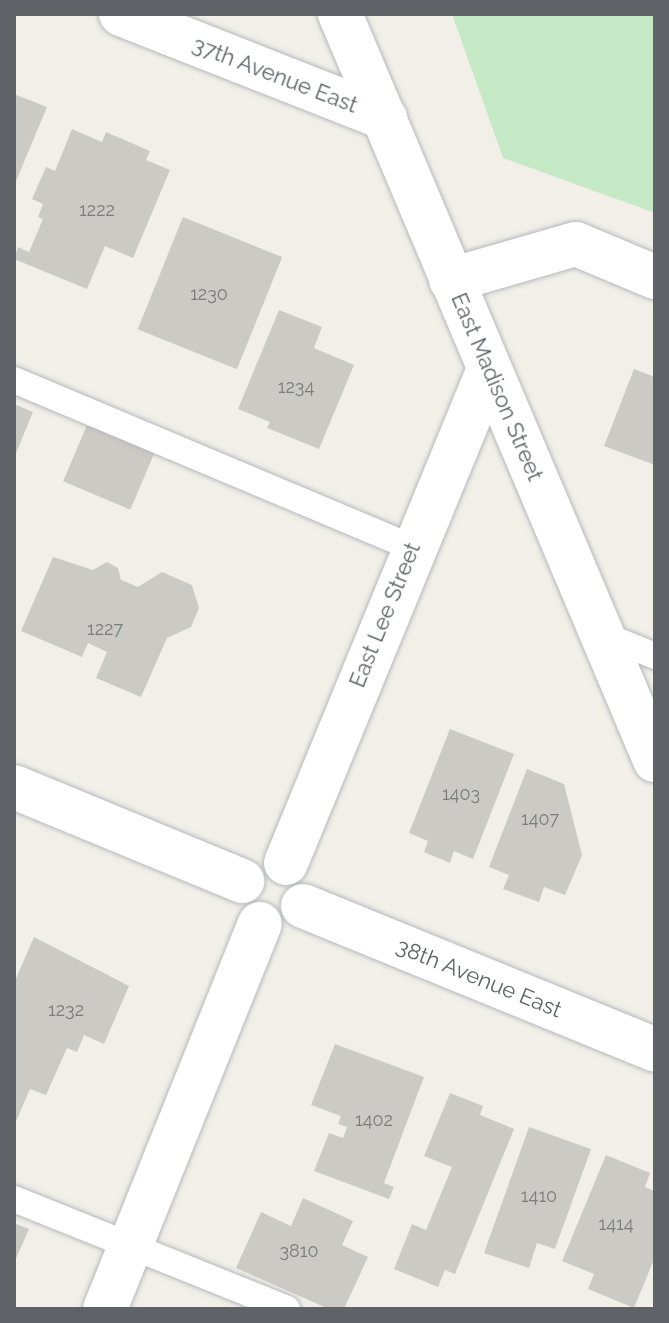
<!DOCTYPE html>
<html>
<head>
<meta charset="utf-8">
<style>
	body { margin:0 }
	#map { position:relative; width:669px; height:1323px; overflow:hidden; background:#f1efe8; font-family:Raleway,sans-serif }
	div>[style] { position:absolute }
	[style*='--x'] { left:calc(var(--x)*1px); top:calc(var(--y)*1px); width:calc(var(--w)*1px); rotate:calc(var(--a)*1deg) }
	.green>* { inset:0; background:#c5e8c5 }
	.building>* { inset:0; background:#cccac5; transform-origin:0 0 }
	.roads { filter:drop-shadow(0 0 2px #b5b8bc) drop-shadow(0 0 2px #b5b8bc) }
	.lane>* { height:26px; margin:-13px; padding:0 13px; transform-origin:13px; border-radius:13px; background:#fff }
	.street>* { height:44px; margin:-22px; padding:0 22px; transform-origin:22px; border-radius:22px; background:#fff }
	.secondary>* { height:44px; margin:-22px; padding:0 22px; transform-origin:22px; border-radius:22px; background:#fff }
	span { translate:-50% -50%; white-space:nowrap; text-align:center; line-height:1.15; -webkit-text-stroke:7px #fff; paint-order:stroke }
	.number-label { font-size:18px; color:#7a7d7f }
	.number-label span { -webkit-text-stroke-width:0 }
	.street-label { font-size:22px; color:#5f6368 }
	.frame { position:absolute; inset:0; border:16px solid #5f6368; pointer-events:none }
</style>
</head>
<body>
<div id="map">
	<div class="green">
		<div style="clip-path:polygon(452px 14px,655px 14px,655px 213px,503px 158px)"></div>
	</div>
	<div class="building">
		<div style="clip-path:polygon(14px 94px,47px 107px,14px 186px)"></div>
		<div style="clip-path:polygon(72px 129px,102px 142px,106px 132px,150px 151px,146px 160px,170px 170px,133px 258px,105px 246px,87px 289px,14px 259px,18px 247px,29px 252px,43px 219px,38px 217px,43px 204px,32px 199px,46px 167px,55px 171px)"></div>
		<div style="left:183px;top:217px;width:107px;height:121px;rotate:22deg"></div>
		<div style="clip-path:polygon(279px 310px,322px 327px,314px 348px,354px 365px,319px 449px,267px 428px,270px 422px,238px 409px)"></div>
		<div style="clip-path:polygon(634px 369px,655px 377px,655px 465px,604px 446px)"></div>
		<div style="clip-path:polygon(14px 404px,33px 412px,14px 458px)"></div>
		<div style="left:87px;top:425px;width:73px;height:61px;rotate:23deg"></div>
		<div style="clip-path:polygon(53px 557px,93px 570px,107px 562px,118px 568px,121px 580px,138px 587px,162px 572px,192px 585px,199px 608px,191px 627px,167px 638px,141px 697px,96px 678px,107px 652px,88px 643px,82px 657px,21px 631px)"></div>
		<div style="clip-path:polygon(450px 729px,514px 754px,473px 859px,454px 851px,450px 863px,424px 852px,428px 841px,409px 833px)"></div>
		<div style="clip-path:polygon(527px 769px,564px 784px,582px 855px,565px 895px,544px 887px,539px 902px,503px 889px,509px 875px,489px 867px)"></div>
		<div style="clip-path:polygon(34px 937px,129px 986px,104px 1044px,84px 1035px,77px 1052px,67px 1048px,46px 1095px,30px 1089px,14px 1126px,14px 983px)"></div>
		<div style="clip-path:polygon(335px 1044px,424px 1077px,384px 1183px,394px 1187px,389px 1199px,314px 1171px,329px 1133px,343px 1138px,347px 1127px,338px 1124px,341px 1116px,311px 1105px)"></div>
		<div style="clip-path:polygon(450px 1093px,483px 1106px,480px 1115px,514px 1129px,455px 1274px,445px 1270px,438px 1287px,394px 1269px,412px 1224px,426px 1230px,452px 1167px,424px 1156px)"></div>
		<div style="clip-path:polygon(529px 1127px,591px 1149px,555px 1249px,537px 1243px,529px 1268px,484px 1253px)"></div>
		<div style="clip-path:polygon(606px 1155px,650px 1173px,645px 1187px,655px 1191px,655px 1257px,634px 1308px,588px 1289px,594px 1274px,562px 1261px)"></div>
		<div style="clip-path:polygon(303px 1198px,353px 1221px,342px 1245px,368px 1257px,344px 1309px,329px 1309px,236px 1268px,261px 1212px,291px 1226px)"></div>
		<div style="clip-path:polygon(14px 1223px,29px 1229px,14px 1263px)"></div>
	</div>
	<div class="roads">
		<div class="lane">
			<div style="--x:14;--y:380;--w:432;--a:22.8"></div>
			<div style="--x:601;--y:634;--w:58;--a:22.2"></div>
			<div style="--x:14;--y:1199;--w:294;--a:21.9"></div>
		</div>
		<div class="street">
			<div style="--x:121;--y:14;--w:284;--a:21.5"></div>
			<div style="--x:451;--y:280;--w:130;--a:-16.1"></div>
			<div style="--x:576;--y:244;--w:86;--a:22.7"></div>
			<div style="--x:14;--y:787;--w:247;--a:22.4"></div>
			<div style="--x:286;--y:863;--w:534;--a:-67.66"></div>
			<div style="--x:303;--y:906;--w:380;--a:22.2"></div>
			<div style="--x:105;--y:1309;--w:415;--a:-68.1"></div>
		</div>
		<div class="secondary">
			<div style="--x:340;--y:14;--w:810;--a:67.11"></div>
		</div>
	</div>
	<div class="number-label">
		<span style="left:97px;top:210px">1222</span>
		<span style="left:209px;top:294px">1230</span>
		<span style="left:296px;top:387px">1234</span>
		<span style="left:105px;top:629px">1227</span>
		<span style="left:461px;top:794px">1403</span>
		<span style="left:540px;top:819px">1407</span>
		<span style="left:66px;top:1010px">1232</span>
		<span style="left:374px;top:1120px">1402</span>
		<span style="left:539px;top:1196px">1410</span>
		<span style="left:616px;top:1224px">1414</span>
		<span style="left:299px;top:1251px">3810</span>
	</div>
	<div class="street-label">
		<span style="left:275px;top:75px;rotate:21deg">37th Avenue East</span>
		<span style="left:497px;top:387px;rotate:67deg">East Madison Street</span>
		<span style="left:385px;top:615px;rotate:-68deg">East Lee Street</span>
		<span style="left:479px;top:978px;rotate:22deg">38th Avenue East</span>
	</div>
	<div class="frame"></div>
</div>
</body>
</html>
